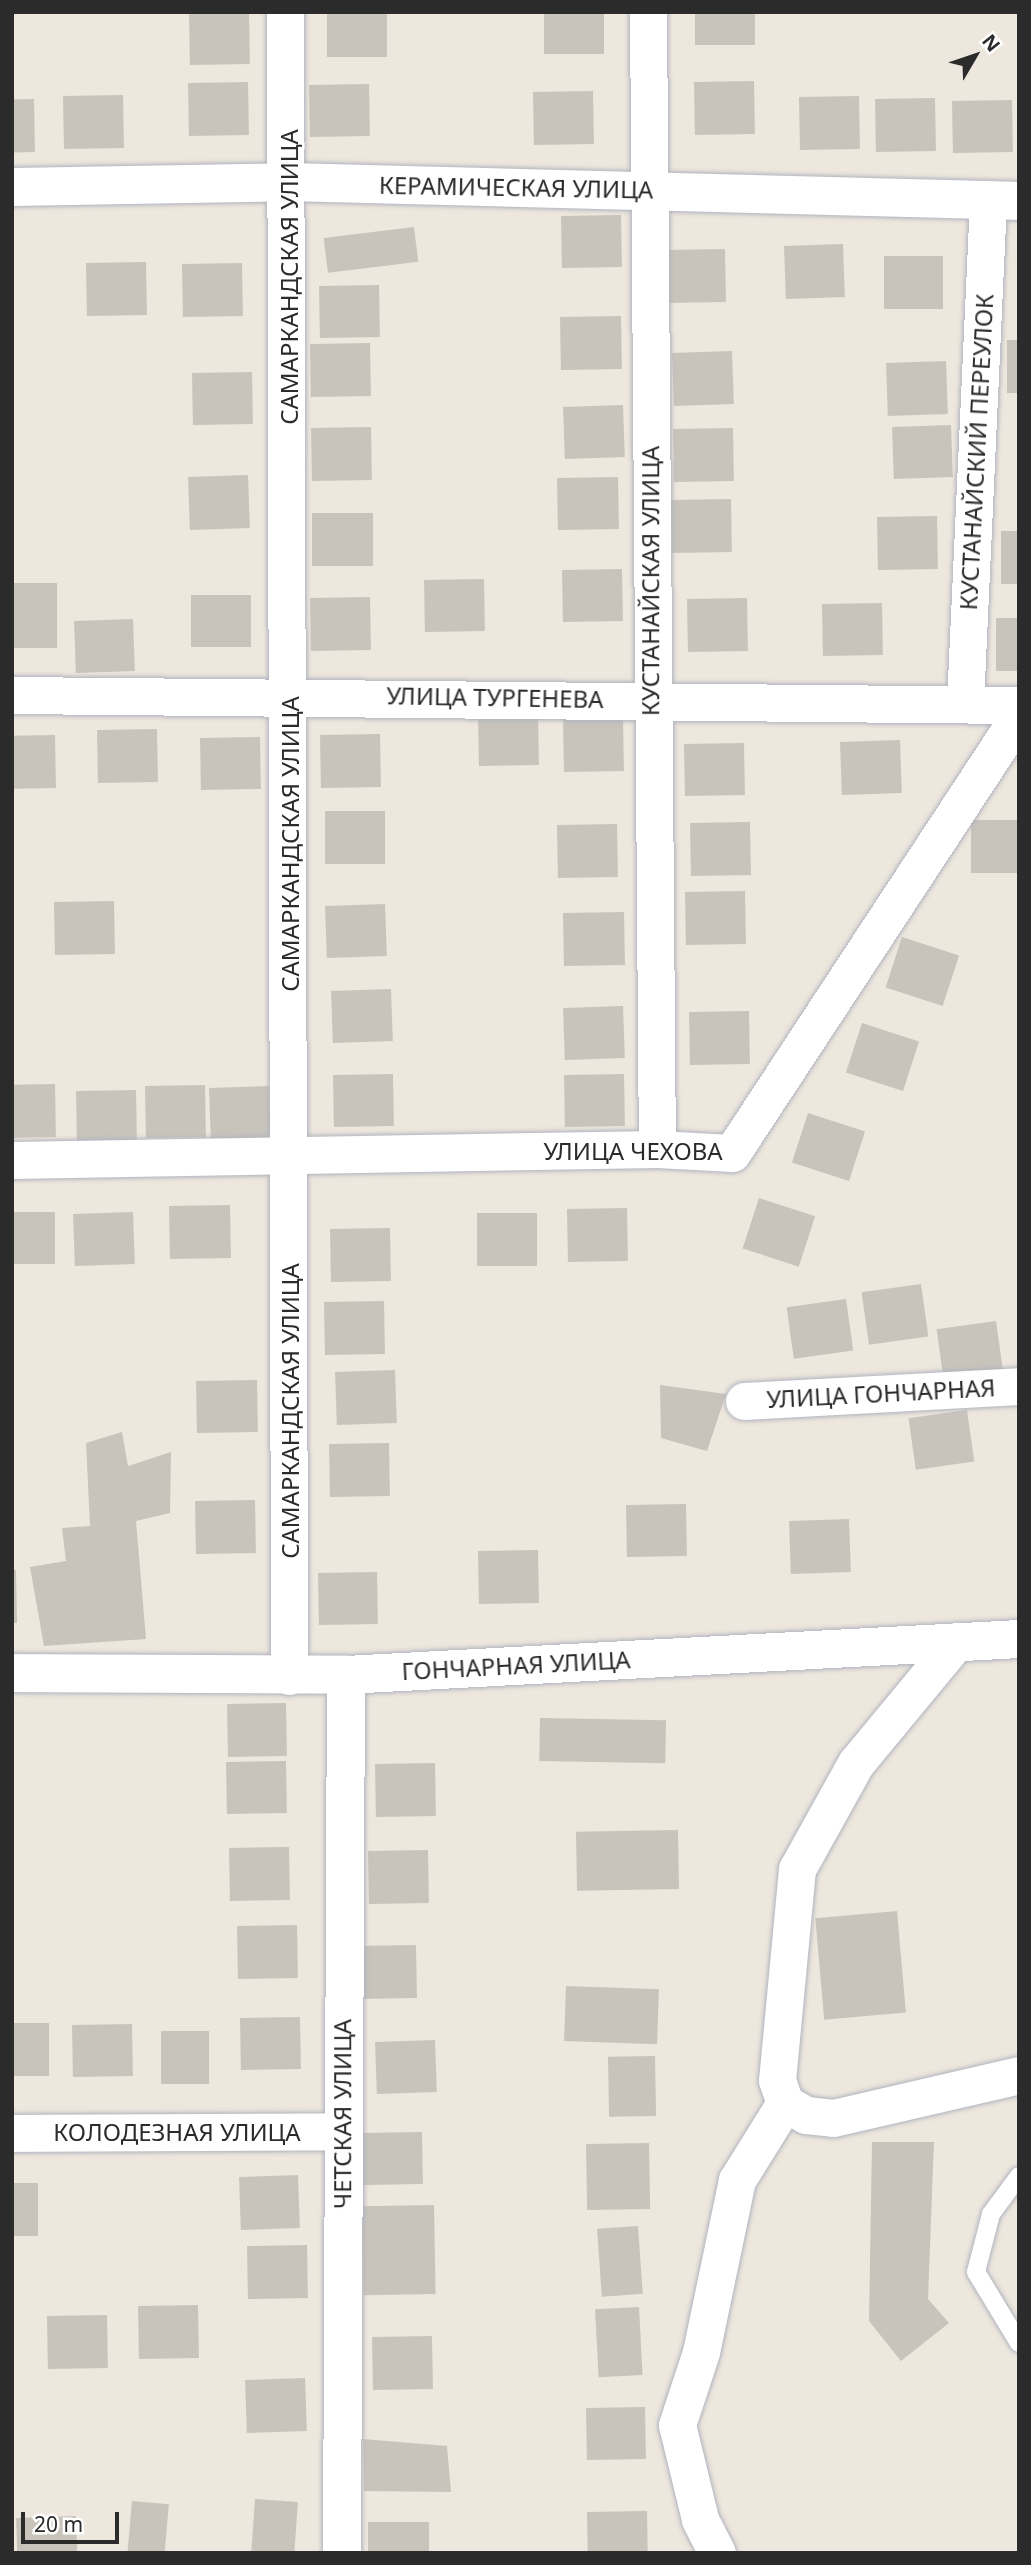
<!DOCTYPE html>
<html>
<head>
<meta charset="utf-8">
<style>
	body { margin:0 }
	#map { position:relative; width:1031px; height:2565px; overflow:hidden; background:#ede7dd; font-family:"Noto Sans",sans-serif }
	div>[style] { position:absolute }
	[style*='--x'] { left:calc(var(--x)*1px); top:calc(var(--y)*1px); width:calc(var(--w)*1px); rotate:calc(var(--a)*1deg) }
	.building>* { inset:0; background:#c8c4bc; transform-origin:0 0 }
	.roads { filter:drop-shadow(0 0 2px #b1b3bf) drop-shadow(0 0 2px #b1b3bf) }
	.service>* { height:18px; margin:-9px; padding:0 9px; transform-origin:9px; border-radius:9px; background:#fff }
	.minor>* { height:37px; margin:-18.5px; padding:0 18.5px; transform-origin:18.5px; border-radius:18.5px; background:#fff }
	.tertiary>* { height:38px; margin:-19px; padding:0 19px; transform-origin:19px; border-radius:19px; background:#fff }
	span { translate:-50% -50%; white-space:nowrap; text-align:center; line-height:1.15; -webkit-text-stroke:5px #fff; paint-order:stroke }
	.street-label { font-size:24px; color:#2b2b2b }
	.frame { position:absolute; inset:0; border:14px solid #2b2b2b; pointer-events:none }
	.north { position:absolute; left:940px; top:21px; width:70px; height:70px; -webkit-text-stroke:5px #fff; paint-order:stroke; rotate:51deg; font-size:19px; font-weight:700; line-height:28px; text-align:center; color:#2b2b2b }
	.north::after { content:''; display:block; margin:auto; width:24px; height:32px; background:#2b2b2b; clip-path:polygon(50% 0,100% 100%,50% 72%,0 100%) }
	.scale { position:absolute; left:21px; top:2512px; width:98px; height:32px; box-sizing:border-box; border:4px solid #2b2b2b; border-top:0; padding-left:9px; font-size:21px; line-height:24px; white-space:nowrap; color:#2b2b2b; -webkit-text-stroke:5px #fff; paint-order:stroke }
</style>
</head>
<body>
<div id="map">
	<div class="building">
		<div style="left:249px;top:12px;width:52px;height:60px;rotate:89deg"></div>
		<div style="left:327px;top:12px;width:60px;height:45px"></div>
		<div style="left:544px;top:12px;width:60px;height:42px"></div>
		<div style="left:695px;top:12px;width:60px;height:33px"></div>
		<div style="left:754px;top:81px;width:53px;height:60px;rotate:89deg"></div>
		<div style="left:248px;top:82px;width:53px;height:60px;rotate:89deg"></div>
		<div style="left:369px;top:84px;width:52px;height:60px;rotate:89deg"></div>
		<div style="left:593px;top:91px;width:53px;height:60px;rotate:89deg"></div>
		<div style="left:123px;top:95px;width:53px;height:60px;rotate:89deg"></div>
		<div style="left:859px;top:96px;width:53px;height:60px;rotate:89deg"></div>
		<div style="left:935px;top:98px;width:53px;height:60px;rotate:89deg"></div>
		<div style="left:34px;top:99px;width:53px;height:22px;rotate:89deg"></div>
		<div style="left:1012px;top:100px;width:52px;height:60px;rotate:89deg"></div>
		<div style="left:621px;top:215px;width:52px;height:60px;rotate:89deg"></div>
		<div style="left:414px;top:227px;width:35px;height:91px;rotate:83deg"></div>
		<div style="left:843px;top:244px;width:53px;height:59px;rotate:88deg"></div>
		<div style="left:725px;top:249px;width:53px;height:60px;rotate:89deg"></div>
		<div style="left:884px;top:256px;width:59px;height:53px"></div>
		<div style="left:146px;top:262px;width:53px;height:60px;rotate:89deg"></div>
		<div style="left:242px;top:263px;width:53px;height:60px;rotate:89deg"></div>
		<div style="left:379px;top:285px;width:52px;height:60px;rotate:89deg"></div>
		<div style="left:621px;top:316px;width:53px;height:61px;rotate:89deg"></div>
		<div style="left:1019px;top:340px;width:53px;height:12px;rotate:90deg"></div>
		<div style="left:370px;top:343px;width:53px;height:60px;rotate:89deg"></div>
		<div style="left:732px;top:351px;width:53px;height:60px;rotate:88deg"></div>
		<div style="left:946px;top:361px;width:53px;height:60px;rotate:88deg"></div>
		<div style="left:252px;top:372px;width:52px;height:60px;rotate:89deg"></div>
		<div style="left:623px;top:405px;width:52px;height:60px;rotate:88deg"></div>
		<div style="left:951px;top:425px;width:52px;height:59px;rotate:88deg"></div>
		<div style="left:371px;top:427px;width:53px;height:60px;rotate:89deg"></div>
		<div style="left:733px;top:428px;width:53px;height:60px;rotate:89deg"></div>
		<div style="left:248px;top:475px;width:53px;height:60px;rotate:88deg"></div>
		<div style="left:618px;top:477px;width:52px;height:61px;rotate:89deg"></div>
		<div style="left:731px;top:499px;width:53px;height:60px;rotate:89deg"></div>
		<div style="left:373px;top:513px;width:53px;height:61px;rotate:90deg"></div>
		<div style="left:937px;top:516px;width:53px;height:60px;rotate:89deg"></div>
		<div style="left:1019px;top:531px;width:53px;height:18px;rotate:90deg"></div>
		<div style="left:622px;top:569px;width:52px;height:60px;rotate:89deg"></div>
		<div style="left:484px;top:579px;width:52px;height:60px;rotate:89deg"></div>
		<div style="left:12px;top:583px;width:45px;height:65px"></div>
		<div style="left:251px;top:595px;width:52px;height:60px;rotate:90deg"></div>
		<div style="left:370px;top:597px;width:53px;height:60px;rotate:89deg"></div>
		<div style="left:747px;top:598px;width:53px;height:60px;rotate:89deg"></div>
		<div style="left:882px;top:603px;width:52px;height:60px;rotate:89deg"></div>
		<div style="left:996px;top:618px;width:23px;height:53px"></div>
		<div style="left:133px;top:619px;width:52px;height:59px;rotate:88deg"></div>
		<div style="left:538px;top:712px;width:53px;height:60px;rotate:89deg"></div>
		<div style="left:623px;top:718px;width:53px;height:60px;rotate:89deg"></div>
		<div style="left:157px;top:729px;width:53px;height:60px;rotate:89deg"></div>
		<div style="left:380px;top:734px;width:53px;height:60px;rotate:89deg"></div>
		<div style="left:55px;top:735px;width:53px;height:43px;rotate:89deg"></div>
		<div style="left:260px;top:737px;width:52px;height:60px;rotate:89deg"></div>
		<div style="left:900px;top:740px;width:53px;height:60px;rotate:88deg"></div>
		<div style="left:744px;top:743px;width:52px;height:60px;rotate:89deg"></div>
		<div style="left:385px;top:811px;width:53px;height:60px;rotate:90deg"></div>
		<div style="left:1019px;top:820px;width:53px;height:48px;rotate:90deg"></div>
		<div style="left:750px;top:822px;width:53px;height:60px;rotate:89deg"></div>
		<div style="left:617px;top:824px;width:53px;height:60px;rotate:89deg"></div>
		<div style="left:745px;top:891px;width:53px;height:60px;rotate:89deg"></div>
		<div style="left:114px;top:901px;width:53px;height:60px;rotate:89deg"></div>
		<div style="left:385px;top:904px;width:52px;height:60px;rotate:88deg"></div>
		<div style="left:624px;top:912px;width:53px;height:61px;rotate:89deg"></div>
		<div style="left:902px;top:937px;width:60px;height:53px;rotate:18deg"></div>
		<div style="left:391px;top:989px;width:52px;height:60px;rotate:88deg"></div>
		<div style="left:623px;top:1006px;width:52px;height:60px;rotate:88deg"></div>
		<div style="left:749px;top:1011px;width:53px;height:60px;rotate:89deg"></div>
		<div style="left:862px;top:1023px;width:60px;height:52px;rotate:18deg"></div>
		<div style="left:393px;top:1074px;width:52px;height:60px;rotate:89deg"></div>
		<div style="left:624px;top:1074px;width:52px;height:60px;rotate:89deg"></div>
		<div style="left:55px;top:1084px;width:53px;height:43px;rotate:89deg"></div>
		<div style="left:205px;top:1085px;width:52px;height:60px;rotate:89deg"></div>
		<div style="left:269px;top:1086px;width:52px;height:60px;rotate:88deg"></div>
		<div style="left:136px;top:1090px;width:52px;height:60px;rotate:89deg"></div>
		<div style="left:808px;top:1113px;width:60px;height:52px;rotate:18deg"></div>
		<div style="left:759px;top:1198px;width:59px;height:53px;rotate:18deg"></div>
		<div style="left:230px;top:1205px;width:53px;height:61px;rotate:89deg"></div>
		<div style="left:627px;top:1208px;width:53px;height:60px;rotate:89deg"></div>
		<div style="left:55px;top:1212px;width:52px;height:43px;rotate:90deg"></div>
		<div style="left:133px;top:1212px;width:52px;height:60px;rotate:88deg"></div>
		<div style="left:537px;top:1213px;width:53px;height:60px;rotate:90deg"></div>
		<div style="left:390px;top:1228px;width:53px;height:60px;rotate:89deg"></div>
		<div style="left:921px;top:1284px;width:53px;height:60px;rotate:82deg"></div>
		<div style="left:846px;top:1299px;width:52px;height:60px;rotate:82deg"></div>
		<div style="left:384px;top:1301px;width:53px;height:60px;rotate:89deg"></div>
		<div style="left:996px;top:1321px;width:52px;height:60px;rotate:82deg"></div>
		<div style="left:395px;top:1370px;width:53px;height:60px;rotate:88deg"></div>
		<div style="left:257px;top:1380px;width:52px;height:61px;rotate:89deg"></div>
		<div style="clip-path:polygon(660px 1385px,726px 1394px,707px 1451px,661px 1438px)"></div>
		<div style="left:967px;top:1410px;width:52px;height:59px;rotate:82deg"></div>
		<div style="clip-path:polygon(122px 1432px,128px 1466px,171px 1452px,170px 1513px,136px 1521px,146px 1639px,44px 1646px,30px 1567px,66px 1561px,62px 1528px,90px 1526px,86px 1443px)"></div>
		<div style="left:389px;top:1443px;width:53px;height:60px;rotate:89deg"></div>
		<div style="left:255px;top:1500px;width:53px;height:60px;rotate:89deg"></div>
		<div style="left:686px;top:1504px;width:52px;height:60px;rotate:89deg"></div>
		<div style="left:849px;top:1519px;width:53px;height:60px;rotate:88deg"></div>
		<div style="left:538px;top:1550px;width:53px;height:60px;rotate:89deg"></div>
		<div style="clip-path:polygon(12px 1570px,16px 1570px,17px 1623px,12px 1623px)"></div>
		<div style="left:377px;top:1572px;width:52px;height:59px;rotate:89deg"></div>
		<div style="left:286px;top:1703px;width:53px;height:59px;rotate:89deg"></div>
		<div style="left:540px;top:1718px;width:126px;height:43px;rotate:1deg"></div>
		<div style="left:286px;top:1761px;width:52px;height:60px;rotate:89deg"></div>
		<div style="left:435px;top:1763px;width:53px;height:60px;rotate:89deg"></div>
		<div style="left:678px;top:1830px;width:59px;height:102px;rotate:89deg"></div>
		<div style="left:289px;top:1847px;width:53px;height:60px;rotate:89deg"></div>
		<div style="left:428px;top:1850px;width:53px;height:60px;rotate:89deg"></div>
		<div style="left:897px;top:1911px;width:102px;height:82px;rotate:85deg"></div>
		<div style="left:297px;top:1925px;width:53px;height:60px;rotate:89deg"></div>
		<div style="left:416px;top:1945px;width:53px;height:60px;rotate:89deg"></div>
		<div style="left:566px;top:1986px;width:93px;height:55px;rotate:2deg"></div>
		<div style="left:300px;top:2017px;width:52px;height:60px;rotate:89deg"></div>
		<div style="left:12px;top:2023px;width:37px;height:53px"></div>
		<div style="left:132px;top:2024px;width:52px;height:60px;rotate:89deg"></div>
		<div style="left:161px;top:2031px;width:48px;height:53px"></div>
		<div style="left:435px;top:2040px;width:52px;height:60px;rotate:88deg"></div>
		<div style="left:655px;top:2056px;width:60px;height:47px;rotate:89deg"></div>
		<div style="left:422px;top:2132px;width:52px;height:60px;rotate:89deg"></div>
		<div style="clip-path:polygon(872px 2142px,934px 2142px,928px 2299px,949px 2323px,901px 2361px,869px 2321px)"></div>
		<div style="left:649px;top:2143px;width:66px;height:63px;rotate:89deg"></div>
		<div style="left:298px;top:2175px;width:53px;height:59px;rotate:88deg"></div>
		<div style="left:12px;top:2183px;width:26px;height:53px"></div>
		<div style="left:434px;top:2205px;width:89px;height:72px;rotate:89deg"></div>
		<div style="left:638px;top:2226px;width:68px;height:41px;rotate:86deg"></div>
		<div style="left:307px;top:2245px;width:53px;height:60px;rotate:89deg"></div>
		<div style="left:198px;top:2305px;width:53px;height:60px;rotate:89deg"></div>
		<div style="left:639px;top:2307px;width:68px;height:44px;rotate:87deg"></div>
		<div style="left:107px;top:2315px;width:53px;height:60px;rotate:89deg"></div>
		<div style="left:432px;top:2336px;width:53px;height:60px;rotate:89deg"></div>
		<div style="left:305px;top:2378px;width:53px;height:60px;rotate:88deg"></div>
		<div style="left:645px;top:2407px;width:52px;height:59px;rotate:89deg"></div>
		<div style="clip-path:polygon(363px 2439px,447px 2446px,451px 2492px,364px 2491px)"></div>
		<div style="left:255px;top:2499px;width:43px;height:54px;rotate:4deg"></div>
		<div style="left:132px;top:2501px;width:37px;height:52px;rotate:5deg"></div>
		<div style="left:647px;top:2511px;width:42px;height:60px;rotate:89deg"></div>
		<div style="left:76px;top:2516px;width:37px;height:60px;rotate:88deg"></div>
		<div style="left:429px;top:2522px;width:31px;height:61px;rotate:90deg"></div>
	</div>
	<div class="roads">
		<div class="service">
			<div style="--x:1019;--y:2176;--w:47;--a:126.4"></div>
			<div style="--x:991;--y:2214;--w:60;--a:104.5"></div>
			<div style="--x:976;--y:2272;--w:83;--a:58.8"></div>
		</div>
		<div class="minor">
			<div style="--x:285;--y:12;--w:1664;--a:89.86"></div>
			<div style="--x:648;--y:12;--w:1137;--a:89.55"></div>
			<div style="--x:12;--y:695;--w:1007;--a:0.57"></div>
			<div style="--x:965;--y:703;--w:503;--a:-87.38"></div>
			<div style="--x:12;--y:1160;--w:645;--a:-0.98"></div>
			<div style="--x:657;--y:1149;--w:75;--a:3.1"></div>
			<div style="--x:732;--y:1153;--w:523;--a:-56.71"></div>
			<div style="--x:744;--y:1401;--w:275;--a:-3.1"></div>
			<div style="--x:957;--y:1641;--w:158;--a:129.6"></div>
			<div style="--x:856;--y:1763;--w:121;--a:119.1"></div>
			<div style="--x:797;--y:1869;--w:212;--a:95.4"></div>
			<div style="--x:777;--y:2080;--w:24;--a:71"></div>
			<div style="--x:785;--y:2103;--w:24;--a:30"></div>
			<div style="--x:806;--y:2115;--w:27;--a:6"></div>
			<div style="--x:833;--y:2118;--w:191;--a:-13"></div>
			<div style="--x:12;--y:2133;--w:330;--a:-0.3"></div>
			<div style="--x:717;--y:2553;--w:38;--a:-117"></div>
			<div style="--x:700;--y:2519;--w:97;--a:-103.7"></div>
			<div style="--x:677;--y:2425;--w:77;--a:-71.8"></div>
			<div style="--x:701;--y:2352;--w:176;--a:-78.2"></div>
			<div style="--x:737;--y:2180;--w:91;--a:-58.1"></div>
		</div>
		<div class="tertiary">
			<div style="--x:12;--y:187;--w:277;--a:-1"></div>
			<div style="--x:289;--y:182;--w:730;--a:1.49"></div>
			<div style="--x:12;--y:1673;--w:334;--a:0.3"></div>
			<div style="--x:346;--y:1675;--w:674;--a:-3.06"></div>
			<div style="--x:342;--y:2553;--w:878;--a:-89.74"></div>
		</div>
	</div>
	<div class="street-label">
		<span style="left:516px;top:187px;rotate:1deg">КЕРАМИЧЕСКАЯ УЛИЦА</span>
		<span style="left:289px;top:277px;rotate:-90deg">САМАРКАНДСКАЯ УЛИЦА</span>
		<span style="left:976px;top:452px;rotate:-87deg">КУСТАНАЙСКИЙ ПЕРЕУЛОК</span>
		<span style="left:650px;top:581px;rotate:-90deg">КУСТАНАЙСКАЯ УЛИЦА</span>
		<span style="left:495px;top:697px;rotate:1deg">УЛИЦА ТУРГЕНЕВА</span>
		<span style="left:290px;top:844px;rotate:-90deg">САМАРКАНДСКАЯ УЛИЦА</span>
		<span style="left:633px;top:1151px">УЛИЦА ЧЕХОВА</span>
		<span style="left:881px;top:1393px;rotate:-3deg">УЛИЦА ГОНЧАРНАЯ</span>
		<span style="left:290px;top:1411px;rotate:-90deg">САМАРКАНДСКАЯ УЛИЦА</span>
		<span style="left:516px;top:1665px;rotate:-3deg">ГОНЧАРНАЯ УЛИЦА</span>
		<span style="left:342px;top:2114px;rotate:-90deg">ЧЕТСКАЯ УЛИЦА</span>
		<span style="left:177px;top:2132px">КОЛОДЕЗНАЯ УЛИЦА</span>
	</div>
	<div class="frame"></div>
	<div class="north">N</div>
	<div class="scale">20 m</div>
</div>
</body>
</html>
